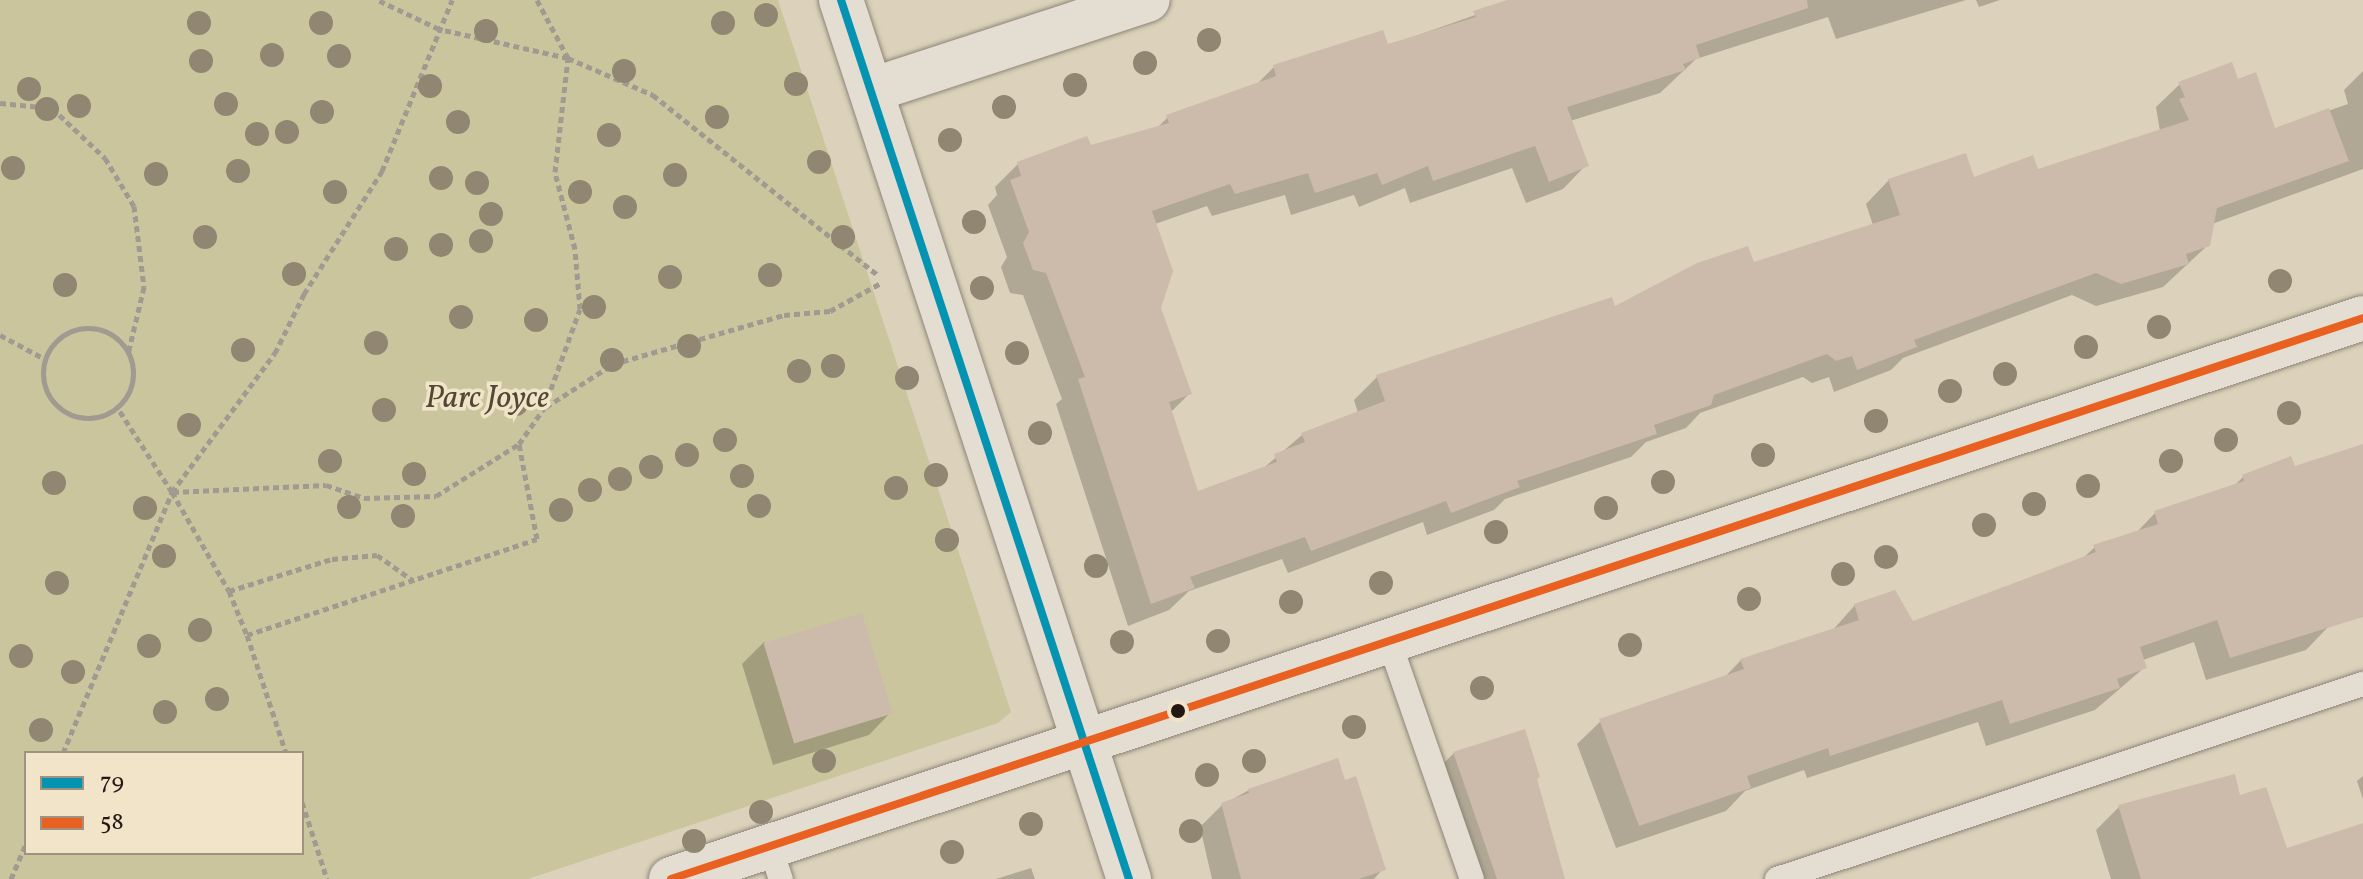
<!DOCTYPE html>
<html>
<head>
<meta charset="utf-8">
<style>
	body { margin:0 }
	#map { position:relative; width:2363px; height:879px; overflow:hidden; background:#dcd1ba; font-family:Vollkorn,serif }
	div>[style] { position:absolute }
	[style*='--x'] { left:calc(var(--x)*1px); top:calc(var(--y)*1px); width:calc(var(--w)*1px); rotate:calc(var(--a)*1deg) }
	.green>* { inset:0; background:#cbc59d }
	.shadow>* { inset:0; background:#0003 }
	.building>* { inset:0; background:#cba; transform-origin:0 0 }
	.path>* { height:5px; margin-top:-2.5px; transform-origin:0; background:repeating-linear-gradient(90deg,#a09a91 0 6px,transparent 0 10px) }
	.path>.ring { margin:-2.5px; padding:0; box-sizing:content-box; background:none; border:5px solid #a09a91; border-radius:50% }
	.roads { filter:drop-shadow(0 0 2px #8d8578) drop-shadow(0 0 2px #8d8578) }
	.lane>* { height:24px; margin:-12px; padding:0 12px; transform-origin:12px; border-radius:12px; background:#e3ddd2 }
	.street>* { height:44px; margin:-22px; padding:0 22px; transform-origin:22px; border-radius:22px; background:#e3ddd2 }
	.bus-1>* { height:8px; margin:-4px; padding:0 4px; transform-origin:4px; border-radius:4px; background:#0593b2 }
	.bus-2>* { height:8px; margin:-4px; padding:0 4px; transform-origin:4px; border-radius:4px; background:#e86121 }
	.trees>* { width:24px; height:24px; margin:-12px; border-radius:50%; background:#908671 }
	.dots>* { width:22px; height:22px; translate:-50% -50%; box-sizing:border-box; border:4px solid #f1e4c9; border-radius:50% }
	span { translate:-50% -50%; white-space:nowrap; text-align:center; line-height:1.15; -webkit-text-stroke:7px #f1e4c9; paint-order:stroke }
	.park-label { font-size:32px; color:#514935; font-style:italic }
	.legend { position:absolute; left:24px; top:751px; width:280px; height:104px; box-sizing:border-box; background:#f1e4c9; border:2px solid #9f9280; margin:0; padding:10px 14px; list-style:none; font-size:24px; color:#231813 }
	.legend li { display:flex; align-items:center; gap:16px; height:40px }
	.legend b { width:40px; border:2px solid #9f9280 }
</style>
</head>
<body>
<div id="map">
	<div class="green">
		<div style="clip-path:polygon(evenodd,0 0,778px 0,1011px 712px,998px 723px,528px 879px,0 879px,0 0,26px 753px,302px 753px,302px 853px,26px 853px,26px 753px)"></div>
	</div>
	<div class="shadow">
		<div style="clip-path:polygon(1518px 0,1966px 0,1836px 39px,1828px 17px,1696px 59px,1660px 93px,1570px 121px,1586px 165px,1563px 189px,1526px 203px,1512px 168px,1410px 203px,1405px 188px,1359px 207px,1354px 195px,1291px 215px,1285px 195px,1212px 216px,1207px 206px,1155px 224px,1158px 308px,1189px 394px,1170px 413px,1197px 494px,1260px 471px,1302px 435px,1358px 413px,1354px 400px,1377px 377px,1614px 309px,1873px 225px,1866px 204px,1889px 180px,1972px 180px,2037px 171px,2160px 131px,2156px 107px,2180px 84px,2237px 81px,2273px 130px,2348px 104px,2344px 90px,2363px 71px,2363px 169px,2212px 224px,2208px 245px,2163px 287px,2096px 306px,2072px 295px,1903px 358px,1891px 370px,1834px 392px,1829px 377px,1812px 383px,1803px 377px,1700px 413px,1686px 428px,1646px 442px,1631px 457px,1505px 499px,1494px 510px,1427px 535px,1423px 522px,1288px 573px,1282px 559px,1189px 591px,1169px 610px,1128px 626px,1056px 404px,1062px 399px,1023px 295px,1010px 293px,1001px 267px,1007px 257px,988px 205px,997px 195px,995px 187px,1018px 164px,1156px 129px,1168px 117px,1256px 85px,1274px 67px,1387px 46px)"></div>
		<div style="clip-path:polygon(1976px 0,2000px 0,1979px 7px)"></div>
		<div style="clip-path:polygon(2363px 446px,2363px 608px,2329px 626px,2306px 650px,2206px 680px,2194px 642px,2143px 660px,2145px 667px,2095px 710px,1986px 746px,1978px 722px,1807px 778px,1804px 770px,1745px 791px,1726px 811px,1616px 848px,1577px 744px,1601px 721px,1723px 679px,1741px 660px,1832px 631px,1855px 605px,1912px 624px,2082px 559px,2095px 547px,2135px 534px,2155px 513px,2234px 486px,2243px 477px,2294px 469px)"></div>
		<div style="clip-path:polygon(764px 642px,891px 712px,869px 735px,773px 765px,742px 664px)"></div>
		<div style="clip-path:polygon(1454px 753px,1535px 780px,1563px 879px,1468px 879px,1432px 775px)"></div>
		<div style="clip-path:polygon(2363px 776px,2363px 799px,2357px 781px)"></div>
		<div style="clip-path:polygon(1249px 790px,1383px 869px,1374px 879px,1212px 879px,1200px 827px,1222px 805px)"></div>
		<div style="clip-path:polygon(2238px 798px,2285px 851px,2363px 825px,2363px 879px,2111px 879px,2096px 830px,2119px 807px)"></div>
		<div style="clip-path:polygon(1031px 868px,1035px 879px,996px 879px)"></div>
	</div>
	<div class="building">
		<div style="clip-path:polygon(1507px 0,1807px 0,1808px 8px,1696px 45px,1700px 58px,1683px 64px,1686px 70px,1567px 107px,1589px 166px,1549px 182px,1535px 146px,1433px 181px,1428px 166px,1382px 185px,1377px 173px,1315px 193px,1308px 173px,1235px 194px,1230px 184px,1152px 211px,1173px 271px,1161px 308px,1192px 394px,1169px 402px,1198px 491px,1277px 462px,1274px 454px,1305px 442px,1301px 433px,1385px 401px,1376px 375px,1612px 297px,1615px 306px,1697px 263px,1748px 246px,1754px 262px,1900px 215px,1888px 179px,1966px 153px,1974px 177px,2033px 155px,2038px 169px,2189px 120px,2179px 99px,2185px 97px,2178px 82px,2232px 62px,2238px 79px,2256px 72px,2275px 128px,2329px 108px,2349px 161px,2217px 208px,2210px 246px,2186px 254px,2189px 264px,2121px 284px,2096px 273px,1914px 340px,1917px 347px,1857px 370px,1852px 356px,1836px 361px,1827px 354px,1714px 395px,1711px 405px,1654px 425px,1657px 434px,1517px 481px,1520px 487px,1451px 513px,1446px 501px,1311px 551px,1305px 537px,1190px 577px,1195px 588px,1151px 604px,1078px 379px,1085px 377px,1046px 273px,1033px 270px,1023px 243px,1029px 232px,1010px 180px,1021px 176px,1017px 162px,1087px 136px,1091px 145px,1169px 123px,1166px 115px,1276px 76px,1273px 65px,1383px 30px,1388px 44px,1476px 17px,1473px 11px)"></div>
		<div style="clip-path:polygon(2363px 444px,2363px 617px,2230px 658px,2217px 620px,2140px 647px,2147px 668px,2117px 679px,2120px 688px,2010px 724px,2002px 700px,1830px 756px,1828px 748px,1747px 776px,1751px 788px,1639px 826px,1599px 719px,1744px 669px,1740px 659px,1859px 620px,1854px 604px,1895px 590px,1913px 621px,2096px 552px,2093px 545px,2158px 524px,2154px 511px,2244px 481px,2242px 475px,2291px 456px,2295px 466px)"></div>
		<div style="left:862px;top:613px;width:105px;height:103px;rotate:73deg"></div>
		<div style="clip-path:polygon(1525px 729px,1540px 777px,1537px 779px,1565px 879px,1497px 879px,1453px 752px)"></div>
		<div style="clip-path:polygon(1338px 758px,1345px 780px,1356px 776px,1386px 870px,1359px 879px,1241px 879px,1221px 803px,1249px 793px,1248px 789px)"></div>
		<div style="clip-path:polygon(2235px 774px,2240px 795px,2266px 787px,2287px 848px,2363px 823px,2363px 879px,2141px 879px,2118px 805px)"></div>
	</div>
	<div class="path">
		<div style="--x:537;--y:0;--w:66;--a:61.9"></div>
		<div style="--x:568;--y:58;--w:93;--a:23.5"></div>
		<div style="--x:653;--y:95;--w:288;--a:38.7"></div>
		<div style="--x:0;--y:103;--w:52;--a:5.5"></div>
		<div style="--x:52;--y:108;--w:73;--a:43.3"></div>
		<div style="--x:105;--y:158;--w:56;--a:58.9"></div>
		<div style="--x:134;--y:206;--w:82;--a:83"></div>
		<div style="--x:144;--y:287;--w:69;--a:103.4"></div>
		<div class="ring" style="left:43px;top:328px;width:85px;height:85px"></div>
		<div style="--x:0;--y:335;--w:51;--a:28.1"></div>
		<div style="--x:546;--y:407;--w:80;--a:-32.7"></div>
		<div style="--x:613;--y:364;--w:178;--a:-16"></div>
		<div style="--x:784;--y:315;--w:46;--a:-5"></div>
		<div style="--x:830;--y:311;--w:58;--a:-28.8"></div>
		<div style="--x:172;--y:492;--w:114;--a:60.1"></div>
		<div style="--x:229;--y:591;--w:48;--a:67.8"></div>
		<div style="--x:247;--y:635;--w:305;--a:-18.3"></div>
		<div style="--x:537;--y:539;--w:97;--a:-100.7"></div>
		<div style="--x:519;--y:444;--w:44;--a:-55.2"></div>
		<div style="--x:544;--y:408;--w:105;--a:-70"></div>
		<div style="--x:580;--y:309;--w:60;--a:-94.8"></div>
		<div style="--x:575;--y:249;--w:80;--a:-104.6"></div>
		<div style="--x:555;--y:172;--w:115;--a:-83.5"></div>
		<div style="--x:568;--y:58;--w:132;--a:-167.3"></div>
		<div style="--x:439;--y:29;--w:68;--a:-154.6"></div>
		<div style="--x:172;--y:492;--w:173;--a:-53.5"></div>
		<div style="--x:275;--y:353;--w:66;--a:-63.8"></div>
		<div style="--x:304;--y:294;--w:146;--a:-57.6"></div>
		<div style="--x:382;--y:171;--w:185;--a:-67.7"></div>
		<div style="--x:173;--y:492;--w:153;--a:-2.6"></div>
		<div style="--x:326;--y:485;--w:40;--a:18.9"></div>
		<div style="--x:364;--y:498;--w:72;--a:-1.6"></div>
		<div style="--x:436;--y:496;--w:98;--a:-32.1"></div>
		<div style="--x:229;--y:591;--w:108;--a:-17.3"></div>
		<div style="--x:332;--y:559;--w:45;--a:-5.1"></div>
		<div style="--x:377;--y:555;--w:42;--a:35.2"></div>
		<div style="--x:247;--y:635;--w:124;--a:71.7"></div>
		<div style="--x:63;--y:753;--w:283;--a:-67.3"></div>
		<div style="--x:172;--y:492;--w:101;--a:-122.9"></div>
		<div style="--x:302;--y:802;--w:81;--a:72"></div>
		<div style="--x:11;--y:879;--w:39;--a:-67"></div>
	</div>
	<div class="roads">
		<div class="lane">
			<div style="--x:1389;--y:641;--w:252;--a:70.8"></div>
			<div style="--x:770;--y:846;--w:35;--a:72"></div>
			<div style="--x:1777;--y:879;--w:618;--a:-18.41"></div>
		</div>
		<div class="street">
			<div style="--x:841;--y:0;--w:925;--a:71.86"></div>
			<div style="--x:872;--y:90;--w:290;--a:-18.1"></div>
			<div style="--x:671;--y:879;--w:1783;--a:-18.34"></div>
		</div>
	</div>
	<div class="bus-1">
		<div style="--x:841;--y:0;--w:925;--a:71.86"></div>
	</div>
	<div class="bus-2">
		<div style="--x:671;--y:879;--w:1783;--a:-18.34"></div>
	</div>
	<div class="trees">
		<div style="left:766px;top:15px"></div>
		<div style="left:199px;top:23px"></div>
		<div style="left:321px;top:23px"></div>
		<div style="left:723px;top:23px"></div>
		<div style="left:486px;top:31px"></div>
		<div style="left:1209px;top:40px"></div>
		<div style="left:272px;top:55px"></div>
		<div style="left:339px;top:56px"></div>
		<div style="left:201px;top:61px"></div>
		<div style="left:1145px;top:63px"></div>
		<div style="left:624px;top:71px"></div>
		<div style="left:796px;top:84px"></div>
		<div style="left:1075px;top:85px"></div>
		<div style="left:430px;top:86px"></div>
		<div style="left:29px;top:89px"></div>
		<div style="left:226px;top:104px"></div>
		<div style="left:79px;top:106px"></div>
		<div style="left:1004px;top:107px"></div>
		<div style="left:47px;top:109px"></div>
		<div style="left:322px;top:112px"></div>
		<div style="left:717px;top:117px"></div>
		<div style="left:458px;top:122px"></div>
		<div style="left:287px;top:132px"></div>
		<div style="left:257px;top:134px"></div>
		<div style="left:609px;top:135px"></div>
		<div style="left:950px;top:140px"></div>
		<div style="left:819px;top:162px"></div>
		<div style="left:13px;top:168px"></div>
		<div style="left:238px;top:171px"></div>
		<div style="left:156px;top:174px"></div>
		<div style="left:675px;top:175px"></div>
		<div style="left:441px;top:178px"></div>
		<div style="left:477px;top:183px"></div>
		<div style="left:335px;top:192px"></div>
		<div style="left:580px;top:192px"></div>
		<div style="left:625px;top:207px"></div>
		<div style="left:491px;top:214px"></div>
		<div style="left:974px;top:222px"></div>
		<div style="left:205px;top:237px"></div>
		<div style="left:843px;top:237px"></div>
		<div style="left:481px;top:241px"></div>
		<div style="left:441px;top:245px"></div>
		<div style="left:396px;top:249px"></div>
		<div style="left:294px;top:274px"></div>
		<div style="left:770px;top:275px"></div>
		<div style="left:670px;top:277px"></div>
		<div style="left:2280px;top:281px"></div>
		<div style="left:65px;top:285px"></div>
		<div style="left:982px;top:288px"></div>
		<div style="left:594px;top:307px"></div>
		<div style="left:461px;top:317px"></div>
		<div style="left:536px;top:320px"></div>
		<div style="left:2159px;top:327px"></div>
		<div style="left:376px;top:343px"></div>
		<div style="left:689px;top:346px"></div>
		<div style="left:2086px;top:347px"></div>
		<div style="left:243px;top:350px"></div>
		<div style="left:1017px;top:353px"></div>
		<div style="left:612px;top:360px"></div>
		<div style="left:833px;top:366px"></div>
		<div style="left:799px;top:371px"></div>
		<div style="left:2005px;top:374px"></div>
		<div style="left:907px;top:378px"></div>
		<div style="left:1950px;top:391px"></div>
		<div style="left:516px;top:404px"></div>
		<div style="left:384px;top:410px"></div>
		<div style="left:2289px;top:413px"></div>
		<div style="left:1876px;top:421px"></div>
		<div style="left:189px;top:425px"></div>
		<div style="left:1040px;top:433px"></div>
		<div style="left:725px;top:440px"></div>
		<div style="left:2226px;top:440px"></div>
		<div style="left:687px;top:455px"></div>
		<div style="left:1763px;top:455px"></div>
		<div style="left:330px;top:461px"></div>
		<div style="left:2171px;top:461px"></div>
		<div style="left:651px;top:467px"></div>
		<div style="left:414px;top:474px"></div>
		<div style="left:936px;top:475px"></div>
		<div style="left:742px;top:476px"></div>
		<div style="left:620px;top:479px"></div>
		<div style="left:1663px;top:482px"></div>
		<div style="left:54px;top:483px"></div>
		<div style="left:2088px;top:486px"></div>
		<div style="left:896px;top:488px"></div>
		<div style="left:590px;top:490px"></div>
		<div style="left:2034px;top:504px"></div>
		<div style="left:759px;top:506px"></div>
		<div style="left:349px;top:507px"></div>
		<div style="left:145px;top:508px"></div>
		<div style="left:1606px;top:508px"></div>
		<div style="left:561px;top:510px"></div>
		<div style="left:403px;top:516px"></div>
		<div style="left:1984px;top:525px"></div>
		<div style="left:1496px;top:532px"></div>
		<div style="left:947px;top:540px"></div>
		<div style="left:164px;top:556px"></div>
		<div style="left:1886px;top:557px"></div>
		<div style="left:1096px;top:566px"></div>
		<div style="left:1843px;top:574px"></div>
		<div style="left:57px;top:583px"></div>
		<div style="left:1381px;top:583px"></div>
		<div style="left:1749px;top:599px"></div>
		<div style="left:1291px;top:602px"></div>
		<div style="left:200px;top:630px"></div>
		<div style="left:1218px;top:641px"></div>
		<div style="left:1122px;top:642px"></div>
		<div style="left:1630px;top:645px"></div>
		<div style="left:149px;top:646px"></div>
		<div style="left:21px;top:656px"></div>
		<div style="left:73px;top:672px"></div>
		<div style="left:1482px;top:688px"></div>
		<div style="left:217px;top:699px"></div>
		<div style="left:165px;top:712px"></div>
		<div style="left:1354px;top:727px"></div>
		<div style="left:41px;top:730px"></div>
		<div style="left:824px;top:761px"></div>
		<div style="left:1254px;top:761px"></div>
		<div style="left:1207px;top:775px"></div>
		<div style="left:761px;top:812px"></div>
		<div style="left:1031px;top:824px"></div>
		<div style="left:1191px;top:831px"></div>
		<div style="left:694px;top:841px"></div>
		<div style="left:952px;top:852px"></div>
	</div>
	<div class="dots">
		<div style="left:1178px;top:711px;background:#231813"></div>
	</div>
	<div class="park-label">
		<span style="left:487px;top:399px">Parc Joyce</span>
	</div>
	<ul class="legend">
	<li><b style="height:10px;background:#0593b2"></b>79</li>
	<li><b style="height:10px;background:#e86121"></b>58</li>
	</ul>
</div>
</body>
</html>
